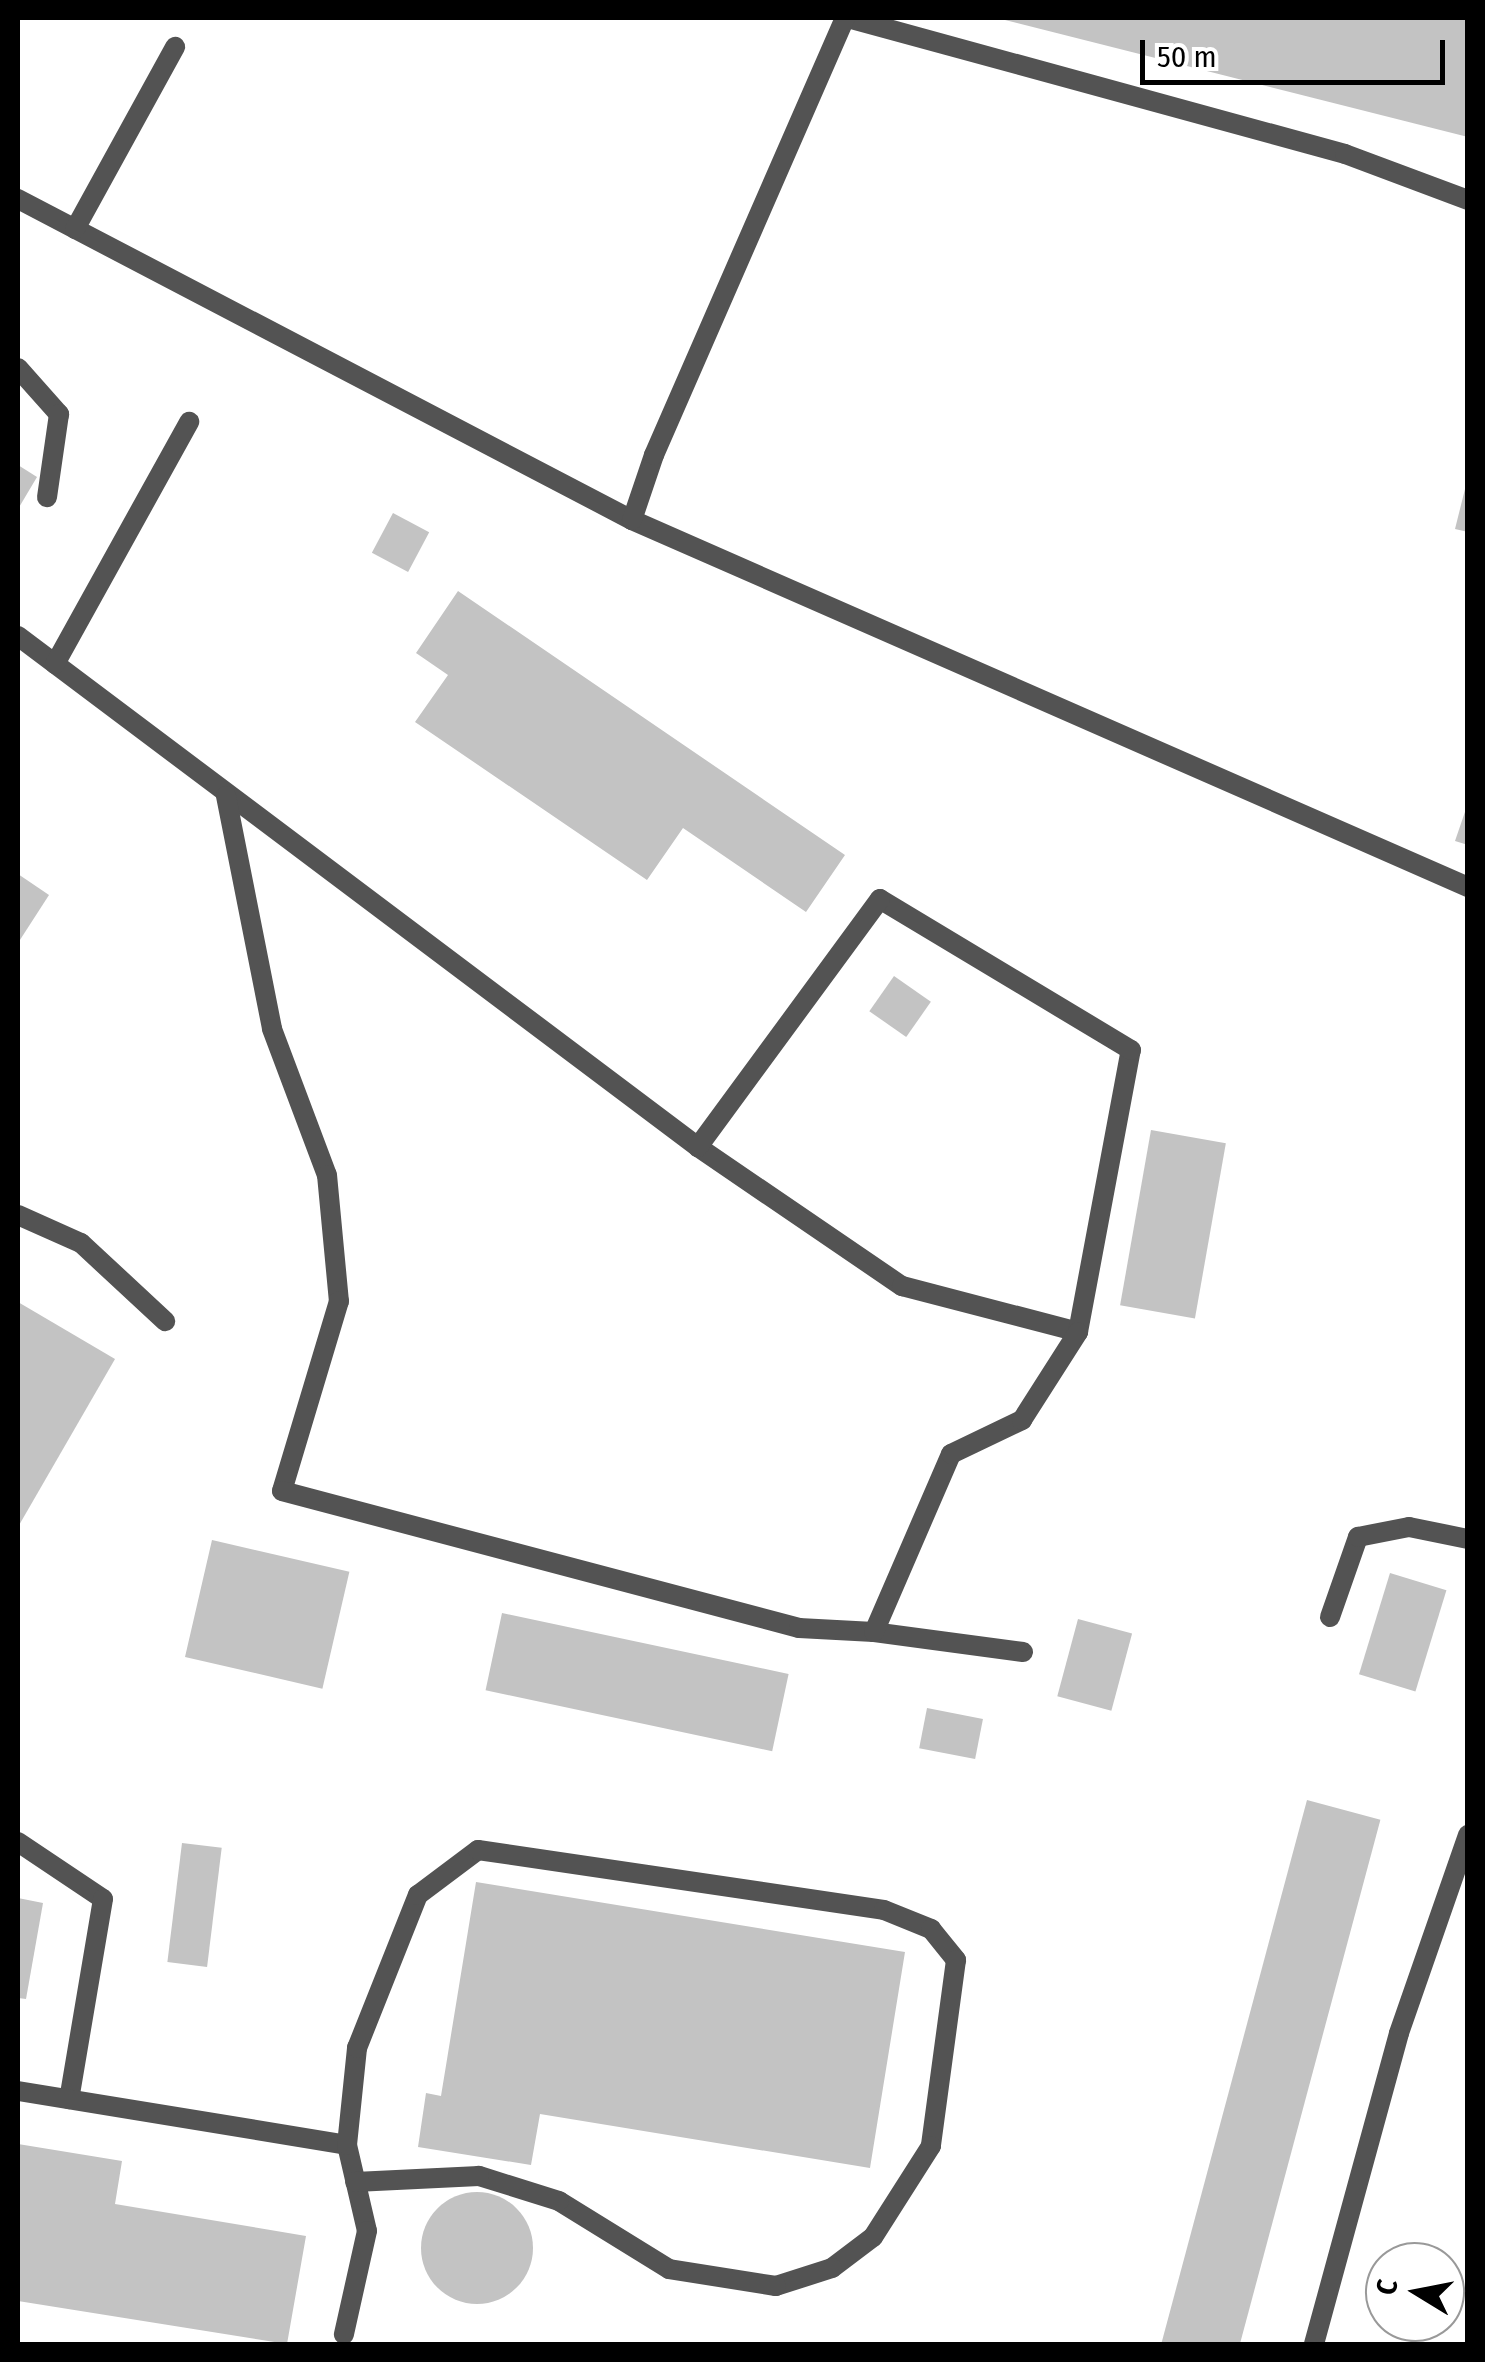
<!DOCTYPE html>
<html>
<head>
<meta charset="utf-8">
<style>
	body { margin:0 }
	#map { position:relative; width:1485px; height:2362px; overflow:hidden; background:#fff; font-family:"Fira Sans Condensed",sans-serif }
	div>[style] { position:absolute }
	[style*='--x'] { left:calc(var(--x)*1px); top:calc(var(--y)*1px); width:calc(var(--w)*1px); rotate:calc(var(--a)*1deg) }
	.building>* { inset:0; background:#c3c3c3; transform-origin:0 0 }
	.round { border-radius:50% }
	.lane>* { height:20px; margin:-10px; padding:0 10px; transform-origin:10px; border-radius:10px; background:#535353 }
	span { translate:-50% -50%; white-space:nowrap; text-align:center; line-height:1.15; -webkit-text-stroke:10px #fff; paint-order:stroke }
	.frame { position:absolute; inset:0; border:20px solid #000; pointer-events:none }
	.north { position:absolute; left:1365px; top:2242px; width:100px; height:100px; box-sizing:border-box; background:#fff; border:2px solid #999; border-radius:50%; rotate:280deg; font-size:28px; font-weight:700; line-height:40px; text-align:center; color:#000 }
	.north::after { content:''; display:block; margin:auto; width:35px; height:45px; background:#000; clip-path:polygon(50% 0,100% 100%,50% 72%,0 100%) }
	.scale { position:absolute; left:1140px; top:40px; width:305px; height:45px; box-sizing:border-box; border:5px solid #000; border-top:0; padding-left:12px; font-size:30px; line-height:35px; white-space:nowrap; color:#000; -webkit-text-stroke:8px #fff; paint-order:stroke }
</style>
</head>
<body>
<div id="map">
	<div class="building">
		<div style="clip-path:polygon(1468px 18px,1468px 137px,1001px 19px,1001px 18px)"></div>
		<div style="clip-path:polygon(18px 465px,37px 477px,18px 509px)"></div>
		<div style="clip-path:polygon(1466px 485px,1468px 485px,1468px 532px,1455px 529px)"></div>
		<div style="left:393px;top:513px;width:41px;height:45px;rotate:28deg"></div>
		<div style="clip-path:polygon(458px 591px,845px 855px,806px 912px,683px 828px,647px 880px,415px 722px,448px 675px,416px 653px)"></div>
		<div style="clip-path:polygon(1467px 806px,1468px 806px,1468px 845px,1455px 841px)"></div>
		<div style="clip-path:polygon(18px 874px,49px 895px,18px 943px)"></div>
		<div style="left:894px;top:976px;width:45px;height:43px;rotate:35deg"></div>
		<div style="left:1151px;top:1130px;width:76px;height:178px;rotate:10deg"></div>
		<div style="clip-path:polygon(18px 1302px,115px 1359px,18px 1527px)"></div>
		<div style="left:212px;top:1540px;width:141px;height:120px;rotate:13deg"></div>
		<div style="left:1390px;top:1573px;width:59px;height:106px;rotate:17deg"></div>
		<div style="left:502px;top:1613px;width:293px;height:79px;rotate:12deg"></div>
		<div style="left:1078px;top:1619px;width:56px;height:80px;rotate:15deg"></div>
		<div style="left:927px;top:1708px;width:57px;height:41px;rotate:11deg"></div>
		<div style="left:1307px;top:1800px;width:76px;height:566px;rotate:15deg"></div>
		<div style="left:182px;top:1843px;width:40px;height:120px;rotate:7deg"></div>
		<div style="clip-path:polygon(476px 1882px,905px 1952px,870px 2168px,540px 2114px,531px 2165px,418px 2147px,426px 2093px,441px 2096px)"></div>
		<div style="clip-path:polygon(18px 1898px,43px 1903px,26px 1999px,18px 1998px)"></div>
		<div style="clip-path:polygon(18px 2144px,122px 2161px,115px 2204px,306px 2236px,287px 2344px,18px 2301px)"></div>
		<div class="round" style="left:421px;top:2192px;width:112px;height:112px"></div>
	</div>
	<div class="lane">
		<div style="--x:848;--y:18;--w:515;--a:15.3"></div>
		<div style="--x:1345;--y:154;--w:131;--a:20.5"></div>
		<div style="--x:18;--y:199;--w:693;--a:27.6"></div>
		<div style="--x:632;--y:520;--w:913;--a:23.7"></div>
		<div style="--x:75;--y:229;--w:208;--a:-61.2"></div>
		<div style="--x:18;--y:368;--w:62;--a:48.3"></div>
		<div style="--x:59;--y:414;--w:84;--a:98.2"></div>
		<div style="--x:632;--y:520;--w:69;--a:-71.3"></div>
		<div style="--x:654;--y:455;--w:477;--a:-66.4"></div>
		<div style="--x:18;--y:636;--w:851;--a:36.92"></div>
		<div style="--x:698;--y:1147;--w:247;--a:34.3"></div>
		<div style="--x:902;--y:1286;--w:182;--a:14.6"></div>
		<div style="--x:1078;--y:1332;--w:287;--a:-79.4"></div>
		<div style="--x:1131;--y:1050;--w:293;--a:-149"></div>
		<div style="--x:880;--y:899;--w:308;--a:126.3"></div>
		<div style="--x:55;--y:664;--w:277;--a:-61"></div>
		<div style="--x:226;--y:796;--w:237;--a:78.8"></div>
		<div style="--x:272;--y:1029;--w:156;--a:69.4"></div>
		<div style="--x:327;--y:1175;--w:127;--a:84.6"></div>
		<div style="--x:339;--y:1301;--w:198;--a:106.7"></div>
		<div style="--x:282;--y:1491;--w:535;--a:14.84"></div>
		<div style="--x:799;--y:1628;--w:75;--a:3.1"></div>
		<div style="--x:18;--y:1215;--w:69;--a:24"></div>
		<div style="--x:81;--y:1243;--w:115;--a:42.9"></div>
		<div style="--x:1330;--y:1617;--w:85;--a:-70.7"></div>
		<div style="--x:1358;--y:1537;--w:52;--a:-11.1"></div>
		<div style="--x:1409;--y:1527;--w:60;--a:11.5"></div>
		<div style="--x:1023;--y:1652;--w:150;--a:-172.4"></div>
		<div style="--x:874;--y:1632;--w:194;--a:-66.6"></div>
		<div style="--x:951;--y:1454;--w:79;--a:-25.6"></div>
		<div style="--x:1022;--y:1420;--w:104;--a:-57.5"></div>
		<div style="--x:18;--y:1842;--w:102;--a:33.8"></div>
		<div style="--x:103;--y:1899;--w:203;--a:99.6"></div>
		<div style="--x:18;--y:2091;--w:333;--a:9.3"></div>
		<div style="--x:347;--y:2145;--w:88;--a:76.9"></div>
		<div style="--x:367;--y:2231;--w:106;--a:102.6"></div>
		<div style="--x:347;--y:2145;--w:98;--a:-84.1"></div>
		<div style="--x:357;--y:2048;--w:165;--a:-68.3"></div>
		<div style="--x:418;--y:1895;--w:75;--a:-36.9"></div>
		<div style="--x:478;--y:1850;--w:410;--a:8.4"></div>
		<div style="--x:884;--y:1910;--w:51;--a:22"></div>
		<div style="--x:931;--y:1929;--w:40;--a:51"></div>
		<div style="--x:956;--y:1960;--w:188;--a:97.7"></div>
		<div style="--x:931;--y:2146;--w:108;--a:122.5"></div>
		<div style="--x:873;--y:2237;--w:51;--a:142.9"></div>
		<div style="--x:832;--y:2268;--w:59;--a:162.2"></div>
		<div style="--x:776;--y:2286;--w:108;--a:-171"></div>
		<div style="--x:669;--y:2269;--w:129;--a:-148.3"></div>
		<div style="--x:559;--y:2201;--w:84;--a:-162.6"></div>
		<div style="--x:479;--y:2176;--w:124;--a:177.2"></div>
		<div style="--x:1314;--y:2344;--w:322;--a:-74.7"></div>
		<div style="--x:1399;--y:2033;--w:210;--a:-70.8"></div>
	</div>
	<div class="frame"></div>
	<div class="north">С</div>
	<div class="scale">50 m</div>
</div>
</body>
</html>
